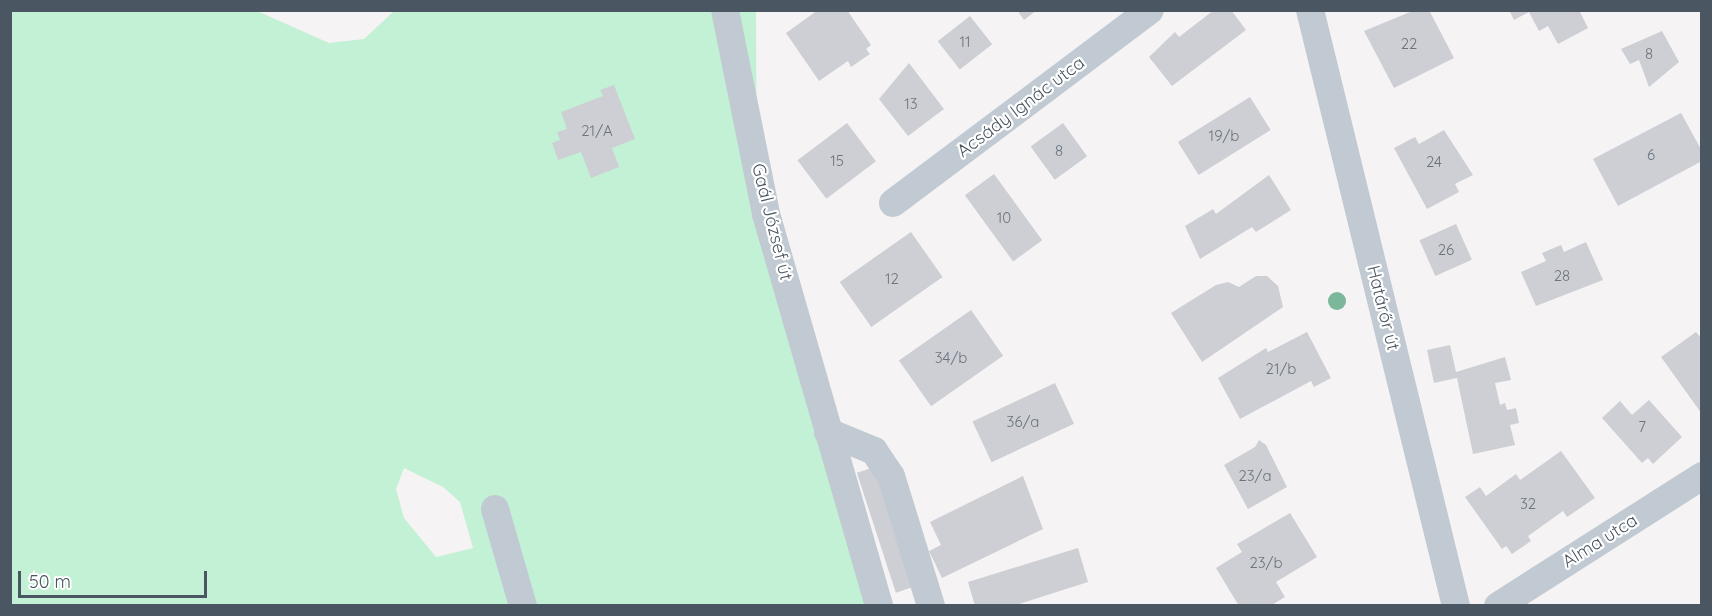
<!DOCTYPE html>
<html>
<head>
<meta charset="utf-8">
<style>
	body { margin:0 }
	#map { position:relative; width:1712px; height:616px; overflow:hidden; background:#f5f3f3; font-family:Quicksand,sans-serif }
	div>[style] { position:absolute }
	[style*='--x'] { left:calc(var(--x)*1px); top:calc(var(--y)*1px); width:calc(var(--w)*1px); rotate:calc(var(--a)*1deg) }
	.green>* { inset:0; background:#c3f1d5 }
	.building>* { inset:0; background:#cdcfd5; transform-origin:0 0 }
	.minor>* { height:28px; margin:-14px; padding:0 14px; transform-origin:14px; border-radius:14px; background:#c1cad2 }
	.trees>* { width:18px; height:18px; margin:-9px; border-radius:50%; background:#7bb799 }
	span { translate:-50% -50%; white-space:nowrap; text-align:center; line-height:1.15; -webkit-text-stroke:4.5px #fff; paint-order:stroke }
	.number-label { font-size:15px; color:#6b747e }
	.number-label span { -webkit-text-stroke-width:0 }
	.street-label { font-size:18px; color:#4a5661 }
	.frame { position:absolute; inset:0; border:12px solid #4a5661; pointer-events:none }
	.scale { position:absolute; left:18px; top:571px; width:189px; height:27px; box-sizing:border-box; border:3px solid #4a5661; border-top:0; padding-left:8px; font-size:18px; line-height:21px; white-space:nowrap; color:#4a5661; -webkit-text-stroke:4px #fff; paint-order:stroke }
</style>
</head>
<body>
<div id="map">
	<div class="green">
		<div style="clip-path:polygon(evenodd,10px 11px,257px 11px,329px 43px,364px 39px,394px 11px,756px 11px,757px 217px,868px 605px,11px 605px,10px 11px,404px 468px,443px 487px,460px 502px,473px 548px,436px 557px,404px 518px,396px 489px,404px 468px)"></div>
	</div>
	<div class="building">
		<div style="clip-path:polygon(818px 10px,847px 10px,871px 45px,866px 49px,870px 54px,851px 67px,848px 61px,819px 81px,786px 33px)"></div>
		<div style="clip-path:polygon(1017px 10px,1037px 10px,1024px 20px)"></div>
		<div style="clip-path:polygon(1214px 10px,1231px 10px,1246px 30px,1172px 86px,1149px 57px,1175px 32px,1179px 37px)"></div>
		<div style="clip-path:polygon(1415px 10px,1429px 10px,1454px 58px,1394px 88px,1364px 31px)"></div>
		<div style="clip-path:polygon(1509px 10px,1579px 10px,1588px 28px,1558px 44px,1548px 26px,1539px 31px,1529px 12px,1514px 20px)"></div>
		<div style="left:970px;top:16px;width:36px;height:41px;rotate:52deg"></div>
		<div style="clip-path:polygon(1662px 31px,1679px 62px,1649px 87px,1639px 60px,1630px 64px,1621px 49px)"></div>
		<div style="clip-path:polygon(909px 63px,944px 109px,908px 136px,879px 99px)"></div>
		<div style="clip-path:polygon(614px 85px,635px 139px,612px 148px,619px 167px,591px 178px,581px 152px,558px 160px,552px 143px,560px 140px,557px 132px,567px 129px,561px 112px,603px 96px,600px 90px)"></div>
		<div style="left:1250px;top:97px;width:39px;height:85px;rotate:58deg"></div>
		<div style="clip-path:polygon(1681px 113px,1702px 151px,1702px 161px,1618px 206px,1593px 159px)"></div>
		<div style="left:847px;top:123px;width:48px;height:62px;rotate:53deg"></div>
		<div style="left:1063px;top:123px;width:41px;height:40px;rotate:54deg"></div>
		<div style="clip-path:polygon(1444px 130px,1473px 175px,1455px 184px,1459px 192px,1427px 209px,1394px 148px,1415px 137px,1419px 144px)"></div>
		<div style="left:994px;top:174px;width:82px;height:36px;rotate:54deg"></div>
		<div style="clip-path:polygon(1269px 175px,1291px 210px,1256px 232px,1252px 227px,1200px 259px,1185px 226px,1213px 209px,1216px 214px)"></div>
		<div style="left:1456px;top:224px;width:39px;height:40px;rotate:66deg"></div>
		<div style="left:911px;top:232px;width:55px;height:87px;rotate:55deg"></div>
		<div style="clip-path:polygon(1586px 242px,1603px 280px,1536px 306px,1521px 272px,1546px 261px,1542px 253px,1561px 245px,1564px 252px)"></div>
		<div style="clip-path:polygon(1256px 276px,1267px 276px,1278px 286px,1283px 307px,1202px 362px,1171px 313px,1216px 285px,1228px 282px,1239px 287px)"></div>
		<div style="left:971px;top:310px;width:56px;height:88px;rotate:55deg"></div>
		<div style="clip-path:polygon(1307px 332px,1331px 378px,1314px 387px,1311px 381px,1240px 419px,1218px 378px,1266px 348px,1268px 352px)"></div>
		<div style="clip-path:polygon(1696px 332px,1702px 339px,1702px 414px,1661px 357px)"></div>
		<div style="clip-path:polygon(1450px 345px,1456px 372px,1505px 357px,1511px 380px,1495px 383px,1500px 405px,1505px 403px,1507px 410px,1516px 408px,1519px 423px,1510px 425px,1515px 445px,1473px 454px,1457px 378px,1434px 383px,1427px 350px)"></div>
		<div style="left:1055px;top:383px;width:45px;height:91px;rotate:65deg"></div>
		<div style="clip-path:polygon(1649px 400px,1682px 437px,1653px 464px,1648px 458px,1642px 463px,1602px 418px,1620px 401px,1632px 415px)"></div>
		<div style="clip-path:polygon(1259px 440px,1266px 445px,1287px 487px,1248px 509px,1224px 465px,1255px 447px)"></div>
		<div style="clip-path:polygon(1561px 451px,1595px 498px,1567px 517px,1563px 511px,1528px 536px,1531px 541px,1512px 554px,1506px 546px,1502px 549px,1465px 497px,1480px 487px,1486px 496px,1516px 474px,1520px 480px)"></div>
		<div style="left:875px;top:467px;width:126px;height:19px;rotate:72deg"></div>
		<div style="clip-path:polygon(1023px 476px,1043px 529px,942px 578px,929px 551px,941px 545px,930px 522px)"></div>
		<div style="clip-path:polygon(1290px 513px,1317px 557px,1276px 582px,1285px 597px,1270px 606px,1239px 606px,1216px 568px,1242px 552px,1237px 544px)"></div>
		<div style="clip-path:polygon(1078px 548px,1088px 582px,1013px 606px,975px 606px,968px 582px)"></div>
	</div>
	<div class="minor">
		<div style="--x:725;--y:10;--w:208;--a:78.6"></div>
		<div style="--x:766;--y:214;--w:408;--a:73.9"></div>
		<div style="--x:1310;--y:10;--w:614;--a:76.24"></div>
		<div style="--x:893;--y:203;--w:321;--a:-36.9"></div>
		<div style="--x:828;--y:432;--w:50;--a:22.4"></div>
		<div style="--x:874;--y:451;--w:30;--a:56"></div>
		<div style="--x:891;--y:476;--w:136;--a:72.9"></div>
		<div style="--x:495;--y:509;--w:101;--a:73.9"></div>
		<div style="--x:1498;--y:606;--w:242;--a:-32.5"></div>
	</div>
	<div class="trees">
		<div style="left:1337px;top:301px"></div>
	</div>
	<div class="number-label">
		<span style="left:965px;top:42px">11</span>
		<span style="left:1409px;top:44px">22</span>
		<span style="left:1649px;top:54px">8</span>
		<span style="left:911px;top:104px">13</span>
		<span style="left:597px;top:131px">21/A</span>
		<span style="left:1224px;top:136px">19/b</span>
		<span style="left:1059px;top:151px">8</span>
		<span style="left:1651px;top:155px">6</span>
		<span style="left:837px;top:161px">15</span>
		<span style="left:1434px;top:162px">24</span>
		<span style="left:1004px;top:218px">10</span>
		<span style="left:1446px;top:250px">26</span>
		<span style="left:1562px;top:276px">28</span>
		<span style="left:892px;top:279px">12</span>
		<span style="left:951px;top:358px">34/b</span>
		<span style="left:1281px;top:369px">21/b</span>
		<span style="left:1023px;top:422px">36/a</span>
		<span style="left:1642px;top:427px">7</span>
		<span style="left:1255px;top:476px">23/a</span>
		<span style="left:1528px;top:504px">32</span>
		<span style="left:1266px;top:563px">23/b</span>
	</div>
	<div class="street-label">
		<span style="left:1021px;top:107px;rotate:-37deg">Acsády Ignác utca</span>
		<span style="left:772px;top:222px;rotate:76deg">Gaál József út</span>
		<span style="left:1383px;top:308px;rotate:76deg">Határőr út</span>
		<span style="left:1600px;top:541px;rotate:-32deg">Alma utca</span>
	</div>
	<div class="frame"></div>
	<div class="scale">50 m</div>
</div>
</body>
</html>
